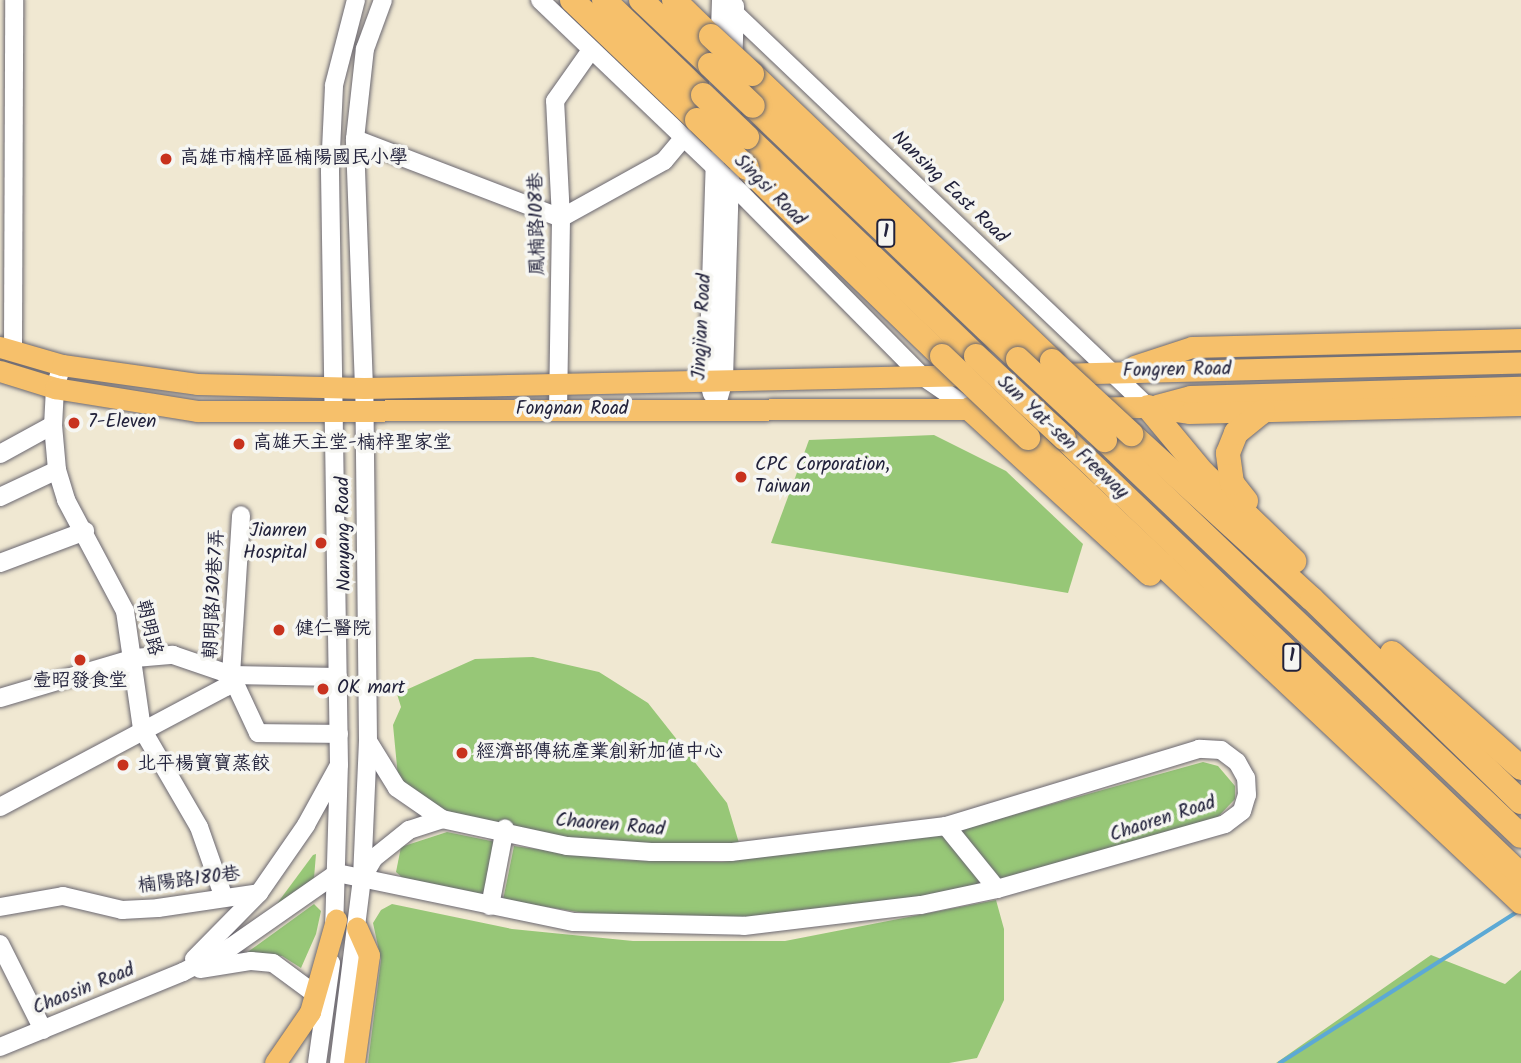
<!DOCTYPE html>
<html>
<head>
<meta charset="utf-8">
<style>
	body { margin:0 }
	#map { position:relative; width:1521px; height:1063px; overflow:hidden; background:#f0e8d2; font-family:Kalam,"LXGW WenKai TC",sans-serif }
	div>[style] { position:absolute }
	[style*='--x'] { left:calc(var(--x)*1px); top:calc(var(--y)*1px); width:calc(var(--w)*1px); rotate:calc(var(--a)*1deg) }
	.green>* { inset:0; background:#97c777 }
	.stream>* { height:3.5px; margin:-1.75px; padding:0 1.75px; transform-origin:1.75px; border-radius:1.75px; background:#5ca9d5 }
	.roads { filter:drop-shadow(0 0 2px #6a6770) drop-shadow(0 0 2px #6a6770) }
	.minor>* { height:18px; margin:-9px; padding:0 9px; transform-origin:9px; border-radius:9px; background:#fff }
	.major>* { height:21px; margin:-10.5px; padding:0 10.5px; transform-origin:10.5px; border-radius:10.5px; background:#f6c06b }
	.highway>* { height:24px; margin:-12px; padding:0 12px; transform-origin:12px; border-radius:12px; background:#f6c06b }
	.bridges { filter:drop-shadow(0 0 2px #6a6770) drop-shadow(0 0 2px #6a6770) }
	.highway-bridge>* { height:24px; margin:-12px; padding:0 12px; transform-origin:12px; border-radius:12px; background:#f6c06b }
	.dots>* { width:19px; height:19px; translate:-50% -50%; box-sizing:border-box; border:4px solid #f6f6f2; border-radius:50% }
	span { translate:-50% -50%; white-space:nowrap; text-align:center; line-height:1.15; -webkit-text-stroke:7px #f6f6f2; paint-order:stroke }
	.shield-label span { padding:2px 5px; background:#f6f6f2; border:2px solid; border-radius:5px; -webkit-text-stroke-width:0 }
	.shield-label { font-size:18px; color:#22223b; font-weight:700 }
	.poi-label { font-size:19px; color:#22223b }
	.left { translate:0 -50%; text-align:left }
	.right { translate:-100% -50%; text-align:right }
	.street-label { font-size:19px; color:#22223b }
</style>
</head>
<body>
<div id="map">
	<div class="green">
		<div style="clip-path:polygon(934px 435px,1006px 471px,1083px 544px,1068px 593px,771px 543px,809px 440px)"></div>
		<div style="clip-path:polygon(533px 657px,599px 672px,648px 703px,727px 803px,739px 843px,655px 846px,569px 838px,476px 821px,431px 805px,398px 777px,393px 725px,401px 707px,397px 694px,475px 659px)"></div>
		<div style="clip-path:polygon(1203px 762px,1218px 766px,1235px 786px,1235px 799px,1215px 820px,998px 880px,959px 830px)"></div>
		<div style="clip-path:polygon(447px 832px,496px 842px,485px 897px,406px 881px,396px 872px,401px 847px)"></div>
		<div style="clip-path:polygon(943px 833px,984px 883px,915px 899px,735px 920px,622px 919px,503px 900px,514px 846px,618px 860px,722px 862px)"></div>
		<div style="clip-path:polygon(316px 854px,314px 878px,276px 905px,313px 855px)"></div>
		<div style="clip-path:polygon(996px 900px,1004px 929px,1004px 1000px,977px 1058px,949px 1063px,368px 1063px,381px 960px,373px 923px,381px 910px,392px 904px,512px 929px,633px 941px,785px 941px)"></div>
		<div style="clip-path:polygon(314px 904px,321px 911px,316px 934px,301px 968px,282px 956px,245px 954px)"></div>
		<div style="clip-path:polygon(1431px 955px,1505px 984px,1521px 970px,1521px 1063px,1276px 1063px)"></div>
	</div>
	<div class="stream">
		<div style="--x:1280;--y:1063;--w:281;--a:-32.5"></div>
	</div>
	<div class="roads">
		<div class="minor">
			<div style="--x:540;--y:0;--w:242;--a:43.7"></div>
			<div style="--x:715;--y:167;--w:294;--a:45.3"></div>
			<div style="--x:922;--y:376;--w:58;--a:34.5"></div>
			<div style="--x:721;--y:0;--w:590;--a:43.63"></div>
			<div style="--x:717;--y:115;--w:115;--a:-88"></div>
			<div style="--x:731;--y:129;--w:123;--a:-88.1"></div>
			<div style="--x:355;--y:139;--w:221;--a:21"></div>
			<div style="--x:561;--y:218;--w:118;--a:-29"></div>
			<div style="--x:664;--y:161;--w:31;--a:-50"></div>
			<div style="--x:13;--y:350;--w:350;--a:-89.8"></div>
			<div style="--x:62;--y:365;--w:24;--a:107"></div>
			<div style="--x:55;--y:388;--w:37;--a:93"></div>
			<div style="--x:53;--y:425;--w:45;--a:84.9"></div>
			<div style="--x:57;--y:470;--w:31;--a:73"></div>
			<div style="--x:66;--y:500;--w:126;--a:62"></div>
			<div style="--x:125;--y:611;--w:119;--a:81.8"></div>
			<div style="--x:142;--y:729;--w:113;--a:59.8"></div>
			<div style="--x:199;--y:827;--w:75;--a:70.6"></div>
			<div style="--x:712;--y:394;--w:16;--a:-105"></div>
			<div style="--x:708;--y:379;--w:219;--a:-88.2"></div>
			<div style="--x:558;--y:410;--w:192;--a:-89.1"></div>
			<div style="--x:561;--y:218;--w:117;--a:-92.9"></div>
			<div style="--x:555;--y:101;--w:62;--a:-54.8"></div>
			<div style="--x:715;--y:411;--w:33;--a:-74"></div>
			<div style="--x:724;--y:379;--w:201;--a:-88.3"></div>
			<div style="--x:0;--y:454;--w:60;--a:-28.7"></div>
			<div style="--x:0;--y:497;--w:63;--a:-25.3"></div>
			<div style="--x:0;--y:563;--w:91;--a:-20.6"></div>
			<div style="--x:231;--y:675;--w:64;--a:65"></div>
			<div style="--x:258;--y:733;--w:81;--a:0.7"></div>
			<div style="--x:0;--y:698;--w:141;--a:-16.5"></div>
			<div style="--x:135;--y:658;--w:38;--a:-5"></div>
			<div style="--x:173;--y:655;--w:61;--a:19"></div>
			<div style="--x:231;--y:675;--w:107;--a:1.1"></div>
			<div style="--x:0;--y:807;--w:256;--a:-28"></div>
			<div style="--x:226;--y:687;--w:13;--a:-67"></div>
			<div style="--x:231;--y:675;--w:160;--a:-86.4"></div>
			<div style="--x:946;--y:826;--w:81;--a:51"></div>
			<div style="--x:337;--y:873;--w:242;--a:11.7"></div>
			<div style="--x:574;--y:922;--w:170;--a:1.3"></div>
			<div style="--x:744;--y:926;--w:178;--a:-6.8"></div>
			<div style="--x:921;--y:905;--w:78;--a:-11.9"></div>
			<div style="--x:997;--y:889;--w:237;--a:-15.9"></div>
			<div style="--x:1225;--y:824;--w:21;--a:-37"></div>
			<div style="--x:1242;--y:811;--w:17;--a:-73"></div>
			<div style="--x:1247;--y:795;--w:17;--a:-93"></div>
			<div style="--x:1246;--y:778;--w:18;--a:-119"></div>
			<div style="--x:1237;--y:762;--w:20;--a:-143"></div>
			<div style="--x:1221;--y:750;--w:22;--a:-177"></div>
			<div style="--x:1199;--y:749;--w:264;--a:163.1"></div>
			<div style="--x:946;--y:826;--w:217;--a:173.1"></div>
			<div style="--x:731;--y:852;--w:80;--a:180"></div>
			<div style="--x:651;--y:852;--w:84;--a:-175.9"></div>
			<div style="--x:567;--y:846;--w:128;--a:-167.8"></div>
			<div style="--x:442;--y:819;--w:55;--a:-145.4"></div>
			<div style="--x:397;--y:788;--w:55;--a:-121.7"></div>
			<div style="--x:364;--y:875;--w:20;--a:-60"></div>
			<div style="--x:374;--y:858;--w:45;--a:-38.7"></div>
			<div style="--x:409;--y:830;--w:35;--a:-18"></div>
			<div style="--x:490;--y:906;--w:79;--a:-79.1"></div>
			<div style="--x:0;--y:907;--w:64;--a:-9.9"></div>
			<div style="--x:63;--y:896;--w:61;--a:13.3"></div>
			<div style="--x:122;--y:910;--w:36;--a:-3"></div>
			<div style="--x:158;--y:908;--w:102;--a:-8.4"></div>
			<div style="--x:334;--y:931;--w:166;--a:-88.3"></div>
			<div style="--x:339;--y:765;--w:594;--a:-90.87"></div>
			<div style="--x:330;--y:171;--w:86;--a:-87.3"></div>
			<div style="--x:334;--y:85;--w:88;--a:-75.5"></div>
			<div style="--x:0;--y:944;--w:96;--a:63.4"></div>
			<div style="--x:194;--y:959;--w:93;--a:-45.4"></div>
			<div style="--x:259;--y:893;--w:83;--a:-55.3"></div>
			<div style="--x:306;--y:825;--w:66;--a:-61.1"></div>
			<div style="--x:200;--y:969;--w:52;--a:-8.9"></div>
			<div style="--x:251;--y:961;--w:22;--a:5"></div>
			<div style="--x:273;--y:963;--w:62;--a:36.5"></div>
			<div style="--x:0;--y:1047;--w:198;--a:-22.3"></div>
			<div style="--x:183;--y:972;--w:54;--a:-27.5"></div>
			<div style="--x:231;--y:947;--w:129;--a:-34.9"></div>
			<div style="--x:317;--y:1063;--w:101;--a:-82"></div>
			<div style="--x:339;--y:1063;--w:186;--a:-82.9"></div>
			<div style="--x:362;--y:878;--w:137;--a:-87.5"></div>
			<div style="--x:368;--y:741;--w:353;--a:-90.6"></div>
			<div style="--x:364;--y:388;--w:249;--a:-92.1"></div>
			<div style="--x:355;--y:139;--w:91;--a:-83.7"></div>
			<div style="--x:365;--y:49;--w:52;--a:-69.8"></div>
		</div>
		<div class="major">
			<div style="--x:0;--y:347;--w:65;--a:16.2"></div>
			<div style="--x:62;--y:365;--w:136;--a:8"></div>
			<div style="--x:197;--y:384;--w:167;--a:1.4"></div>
			<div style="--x:364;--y:388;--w:610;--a:-1.22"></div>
			<div style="--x:1134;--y:366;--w:61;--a:-18.1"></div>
			<div style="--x:1192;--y:347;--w:329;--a:-1.4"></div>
			<div style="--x:0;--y:371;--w:58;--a:17.2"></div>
			<div style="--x:55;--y:388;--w:144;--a:9.2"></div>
			<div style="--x:197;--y:411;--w:790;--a:-0.15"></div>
			<div style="--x:1055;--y:374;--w:466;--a:-1.4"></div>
			<div style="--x:1157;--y:405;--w:34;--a:-15"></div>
			<div style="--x:1190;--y:396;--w:331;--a:-1.6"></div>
			<div style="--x:1023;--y:408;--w:125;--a:-0.5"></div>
			<div style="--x:1148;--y:407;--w:41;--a:8.3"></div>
			<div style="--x:1189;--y:413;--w:332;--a:-1.4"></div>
			<div style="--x:275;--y:1063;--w:62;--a:-55.5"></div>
			<div style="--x:310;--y:1012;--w:96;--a:-74.2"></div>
			<div style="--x:354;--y:1063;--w:109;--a:-82.1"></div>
			<div style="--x:369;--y:955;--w:30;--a:-114"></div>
		</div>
		<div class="highway">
			<div style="--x:572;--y:0;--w:173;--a:43.8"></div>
			<div style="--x:604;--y:0;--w:137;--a:43.8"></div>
			<div style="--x:641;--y:0;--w:95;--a:43.3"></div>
			<div style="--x:674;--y:0;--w:52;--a:44.2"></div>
			<div style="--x:752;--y:74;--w:415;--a:43.7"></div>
			<div style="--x:753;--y:106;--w:366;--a:43.7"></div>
			<div style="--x:747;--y:137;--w:317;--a:43.7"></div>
			<div style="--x:747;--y:168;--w:271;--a:44"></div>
			<div style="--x:1148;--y:407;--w:86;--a:50.2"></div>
			<div style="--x:1203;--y:473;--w:127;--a:44"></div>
			<div style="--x:970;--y:409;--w:244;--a:42.5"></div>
			<div style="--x:1131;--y:434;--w:245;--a:42.4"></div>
			<div style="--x:1312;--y:599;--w:291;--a:44.2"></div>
			<div style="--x:1028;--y:438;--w:677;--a:43.26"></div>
			<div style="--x:1064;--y:438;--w:632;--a:43.72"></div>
			<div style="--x:1105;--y:440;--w:574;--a:43.59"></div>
			<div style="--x:1246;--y:501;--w:23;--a:-128"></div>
			<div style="--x:1232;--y:483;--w:30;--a:-98"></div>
			<div style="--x:1228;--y:453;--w:22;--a:-68"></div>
			<div style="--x:1236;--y:433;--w:35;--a:-39"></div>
			<div style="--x:1392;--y:653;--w:173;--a:41.7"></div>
		</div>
	</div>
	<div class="bridges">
		<div class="highway-bridge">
			<div style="--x:711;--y:36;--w:56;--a:42.8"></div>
			<div style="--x:710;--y:65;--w:59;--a:43.6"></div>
			<div style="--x:703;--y:95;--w:61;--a:43.7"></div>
			<div style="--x:697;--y:120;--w:69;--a:43.8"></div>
			<div style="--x:942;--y:356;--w:119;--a:43.6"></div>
			<div style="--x:976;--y:356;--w:120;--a:43"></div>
			<div style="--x:1018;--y:359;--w:119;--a:43"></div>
			<div style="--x:1052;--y:361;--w:108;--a:42.7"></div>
		</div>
	</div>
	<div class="dots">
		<div style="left:166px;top:159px;background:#c8321e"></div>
		<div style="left:74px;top:423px;background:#c8321e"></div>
		<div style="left:239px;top:444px;background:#c8321e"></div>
		<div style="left:741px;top:477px;background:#c8321e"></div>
		<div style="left:321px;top:543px;background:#c8321e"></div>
		<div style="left:279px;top:630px;background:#c8321e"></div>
		<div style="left:80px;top:660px;background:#c8321e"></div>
		<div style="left:323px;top:689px;background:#c8321e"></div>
		<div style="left:462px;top:753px;background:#c8321e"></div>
		<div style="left:123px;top:765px;background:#c8321e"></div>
	</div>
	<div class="shield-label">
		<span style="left:886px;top:233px">1</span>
		<span style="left:1292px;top:657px">1</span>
	</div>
	<div class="poi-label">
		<span class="left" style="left:180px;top:159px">高雄市楠梓區楠陽國民小學</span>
		<span class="left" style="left:88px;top:423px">7-Eleven</span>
		<span class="left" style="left:253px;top:444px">高雄天主堂-楠梓聖家堂</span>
		<span class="left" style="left:755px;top:477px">CPC Corporation,<br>Taiwan</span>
		<span class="right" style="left:307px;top:543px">Jianren<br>Hospital</span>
		<span class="left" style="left:295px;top:630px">健仁醫院</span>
		<span style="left:80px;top:682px">壹昭發食堂</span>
		<span class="left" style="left:337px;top:689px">OK mart</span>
		<span class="left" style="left:476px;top:753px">經濟部傳統產業創新加值中心</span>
		<span class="left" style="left:137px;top:765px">北平楊寶寶蒸餃</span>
	</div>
	<div class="street-label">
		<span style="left:949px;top:188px;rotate:44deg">Nansing East Road</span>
		<span style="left:769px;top:191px;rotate:45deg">Singsi Road</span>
		<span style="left:538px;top:224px;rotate:-91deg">鳳楠路108巷</span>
		<span style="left:703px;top:327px;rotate:-87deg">Jingjian Road</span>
		<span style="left:1177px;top:371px;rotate:-1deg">Fongren Road</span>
		<span style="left:572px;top:410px">Fongnan Road</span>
		<span style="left:1062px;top:438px;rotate:43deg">Sun Yat-sen Freeway</span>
		<span style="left:345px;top:534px;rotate:-91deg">Nanyang Road</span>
		<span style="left:215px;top:594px;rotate:-87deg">朝明路130巷7弄</span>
		<span style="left:148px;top:628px;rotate:76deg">朝明路</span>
		<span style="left:1163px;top:820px;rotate:-18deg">Chaoren Road</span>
		<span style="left:610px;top:826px;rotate:5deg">Chaoren Road</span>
		<span style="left:189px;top:881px;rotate:-7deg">楠陽路180巷</span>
		<span style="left:84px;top:990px;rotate:-22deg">Chaosin Road</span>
	</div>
</div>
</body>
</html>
